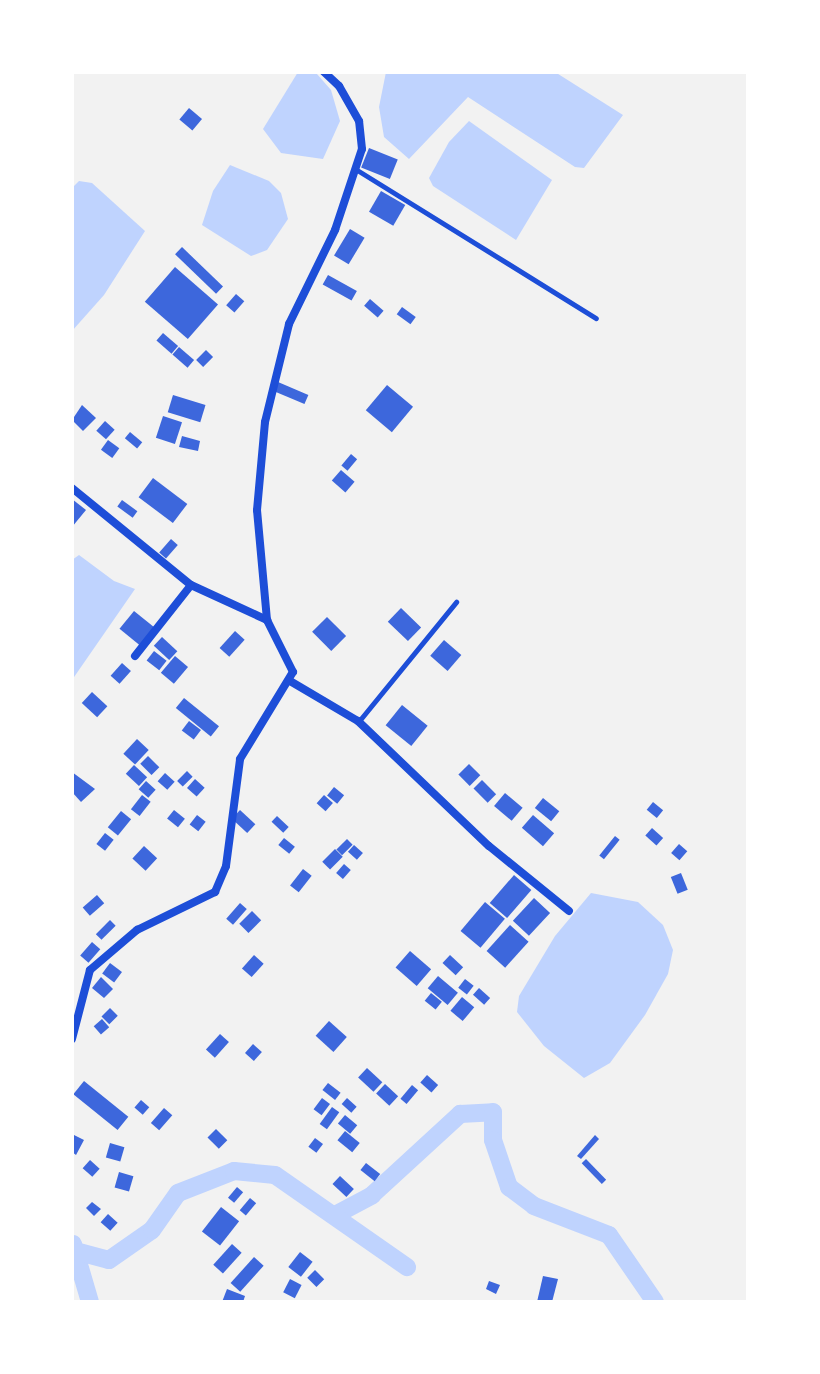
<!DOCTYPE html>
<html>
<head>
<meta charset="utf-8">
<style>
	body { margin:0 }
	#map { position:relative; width:820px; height:1374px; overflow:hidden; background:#f2f2f2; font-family:Overpass,sans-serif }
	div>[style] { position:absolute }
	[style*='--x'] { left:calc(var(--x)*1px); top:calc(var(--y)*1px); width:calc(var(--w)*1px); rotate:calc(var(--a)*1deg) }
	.water>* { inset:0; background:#bfd3fe }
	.canal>* { height:18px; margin:-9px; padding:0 9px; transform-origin:9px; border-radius:9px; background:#bfd3fe }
	.building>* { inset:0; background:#3d67dc; transform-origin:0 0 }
	.service>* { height:5px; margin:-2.5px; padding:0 2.5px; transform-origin:2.5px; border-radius:2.5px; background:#1d4ed8 }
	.minor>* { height:8px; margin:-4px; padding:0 4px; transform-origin:4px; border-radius:4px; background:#1d4ed8 }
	span { translate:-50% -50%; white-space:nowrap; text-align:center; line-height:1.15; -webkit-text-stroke:6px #fff; paint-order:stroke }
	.frame { position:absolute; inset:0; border:74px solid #fff; pointer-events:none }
</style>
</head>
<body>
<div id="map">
	<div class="water">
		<div style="clip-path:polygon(298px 72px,317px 74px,331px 90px,340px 121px,323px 159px,281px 153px,263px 129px)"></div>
		<div style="clip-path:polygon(386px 72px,555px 72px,623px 115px,584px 168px,575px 167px,468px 97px,409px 159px,384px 137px,379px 107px)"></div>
		<div style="clip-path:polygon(469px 121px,552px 180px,516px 240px,433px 186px,429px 178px,449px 142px)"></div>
		<div style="clip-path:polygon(230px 165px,269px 181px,281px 193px,288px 219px,267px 250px,251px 256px,202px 225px,213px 191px)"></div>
		<div style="clip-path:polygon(79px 181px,92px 183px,145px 231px,104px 295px,72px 331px,72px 188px)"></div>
		<div style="clip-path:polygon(79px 555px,114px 581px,135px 589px,72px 680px,72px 560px)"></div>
		<div style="clip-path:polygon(591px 893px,638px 902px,663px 925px,673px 950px,668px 974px,645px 1015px,610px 1063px,584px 1078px,544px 1046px,517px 1012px,519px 996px,555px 936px)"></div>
	</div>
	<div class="canal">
		<div style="--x:337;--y:1214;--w:40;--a:-28"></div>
		<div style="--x:372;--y:1195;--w:120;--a:-42.6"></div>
		<div style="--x:460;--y:1114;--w:33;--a:-3"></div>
		<div style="--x:493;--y:1112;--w:28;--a:90"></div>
		<div style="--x:493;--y:1140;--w:50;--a:71.2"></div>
		<div style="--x:509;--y:1187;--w:31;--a:37"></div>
		<div style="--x:534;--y:1206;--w:80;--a:21.1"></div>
		<div style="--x:609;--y:1235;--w:81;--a:55.5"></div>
		<div style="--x:73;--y:1244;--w:60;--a:73.7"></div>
		<div style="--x:79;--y:1252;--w:31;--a:15"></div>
		<div style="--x:109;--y:1260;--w:52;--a:-34.9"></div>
		<div style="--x:152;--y:1230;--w:45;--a:-54.9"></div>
		<div style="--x:178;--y:1193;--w:60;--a:-21.4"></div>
		<div style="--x:234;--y:1171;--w:41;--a:5.6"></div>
		<div style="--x:275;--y:1175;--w:161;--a:34.9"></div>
	</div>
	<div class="building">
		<div style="left:189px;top:108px;width:17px;height:15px;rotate:40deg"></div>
		<div style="left:369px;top:148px;width:31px;height:21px;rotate:22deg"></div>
		<div style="left:381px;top:191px;width:28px;height:24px;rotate:30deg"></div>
		<div style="left:350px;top:229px;width:17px;height:31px;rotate:31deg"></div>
		<div style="left:182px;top:247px;width:57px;height:10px;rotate:44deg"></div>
		<div style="left:175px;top:267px;width:57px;height:46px;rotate:41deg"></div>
		<div style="left:328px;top:275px;width:33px;height:11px;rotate:29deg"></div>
		<div style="left:236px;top:294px;width:11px;height:15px;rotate:41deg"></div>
		<div style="left:370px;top:299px;width:18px;height:9px;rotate:41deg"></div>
		<div style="left:402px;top:307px;width:17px;height:9px;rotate:36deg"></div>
		<div style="left:163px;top:333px;width:20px;height:10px;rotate:41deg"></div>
		<div style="left:179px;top:347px;width:20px;height:10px;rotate:41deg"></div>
		<div style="left:206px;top:350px;width:10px;height:14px;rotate:45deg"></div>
		<div style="left:278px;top:382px;width:33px;height:10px;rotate:23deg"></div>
		<div style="left:387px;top:385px;width:34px;height:33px;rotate:40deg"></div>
		<div style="left:173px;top:395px;width:34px;height:18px;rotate:17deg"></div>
		<div style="clip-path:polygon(82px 405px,96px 418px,83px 431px,72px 420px)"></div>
		<div style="left:163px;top:416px;width:20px;height:23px;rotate:18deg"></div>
		<div style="left:105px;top:421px;width:13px;height:13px;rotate:42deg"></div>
		<div style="left:130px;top:432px;width:16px;height:8px;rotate:40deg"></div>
		<div style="clip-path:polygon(182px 436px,200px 441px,198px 451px,179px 447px)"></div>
		<div style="left:108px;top:440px;width:14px;height:12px;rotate:36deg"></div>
		<div style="left:351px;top:454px;width:8px;height:15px;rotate:40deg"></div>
		<div style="left:341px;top:470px;width:18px;height:14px;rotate:41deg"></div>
		<div style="left:153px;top:478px;width:43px;height:24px;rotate:37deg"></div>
		<div style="clip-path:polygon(72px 499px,86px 510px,72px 527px)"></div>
		<div style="left:122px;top:500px;width:19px;height:8px;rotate:36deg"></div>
		<div style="left:171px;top:539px;width:9px;height:18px;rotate:41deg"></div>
		<div style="left:401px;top:608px;width:28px;height:19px;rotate:44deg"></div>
		<div style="left:134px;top:611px;width:26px;height:23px;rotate:39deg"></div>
		<div style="left:327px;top:617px;width:27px;height:21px;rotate:45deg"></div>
		<div style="left:235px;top:631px;width:13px;height:23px;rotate:42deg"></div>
		<div style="left:162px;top:637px;width:21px;height:12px;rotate:43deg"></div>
		<div style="left:444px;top:640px;width:23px;height:21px;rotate:41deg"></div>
		<div style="left:154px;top:651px;width:16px;height:12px;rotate:38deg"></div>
		<div style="left:175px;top:656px;width:17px;height:22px;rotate:40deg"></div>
		<div style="left:122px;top:663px;width:12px;height:17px;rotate:42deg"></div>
		<div style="left:92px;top:692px;width:21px;height:15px;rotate:43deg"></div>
		<div style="left:184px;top:698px;width:45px;height:13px;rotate:39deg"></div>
		<div style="left:402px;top:705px;width:33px;height:26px;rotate:39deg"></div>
		<div style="left:189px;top:721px;width:15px;height:12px;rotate:37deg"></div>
		<div style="left:137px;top:739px;width:16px;height:20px;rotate:43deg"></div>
		<div style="left:148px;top:756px;width:16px;height:11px;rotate:45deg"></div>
		<div style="left:469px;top:764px;width:16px;height:15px;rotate:45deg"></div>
		<div style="left:134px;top:765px;width:18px;height:12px;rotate:43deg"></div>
		<div style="left:187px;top:771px;width:8px;height:14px;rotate:45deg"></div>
		<div style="clip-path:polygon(72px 772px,95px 789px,81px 802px,72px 792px)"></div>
		<div style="left:165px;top:773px;width:13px;height:11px;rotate:42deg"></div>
		<div style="left:195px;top:779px;width:13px;height:12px;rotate:42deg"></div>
		<div style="left:482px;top:780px;width:20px;height:12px;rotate:45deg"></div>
		<div style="left:146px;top:781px;width:13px;height:11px;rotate:42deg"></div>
		<div style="left:334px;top:787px;width:13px;height:11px;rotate:39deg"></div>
		<div style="left:505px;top:793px;width:23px;height:17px;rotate:40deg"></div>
		<div style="left:142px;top:795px;width:11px;height:18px;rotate:38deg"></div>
		<div style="left:324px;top:795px;width:12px;height:11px;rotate:42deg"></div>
		<div style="left:543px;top:798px;width:21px;height:13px;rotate:39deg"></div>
		<div style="left:653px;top:802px;width:13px;height:10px;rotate:39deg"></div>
		<div style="left:174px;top:810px;width:14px;height:11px;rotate:39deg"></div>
		<div style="left:240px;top:810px;width:21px;height:12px;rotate:43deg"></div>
		<div style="left:121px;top:811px;width:13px;height:21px;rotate:39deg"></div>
		<div style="left:197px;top:815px;width:11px;height:12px;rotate:38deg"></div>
		<div style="left:533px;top:815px;width:28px;height:17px;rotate:41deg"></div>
		<div style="left:277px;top:816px;width:16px;height:8px;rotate:43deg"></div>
		<div style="left:652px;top:828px;width:15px;height:10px;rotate:42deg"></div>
		<div style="left:105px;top:833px;width:11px;height:14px;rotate:38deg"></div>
		<div style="left:615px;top:836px;width:6px;height:25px;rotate:39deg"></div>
		<div style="left:284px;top:838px;width:14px;height:9px;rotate:39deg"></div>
		<div style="left:347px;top:839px;width:8px;height:15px;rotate:45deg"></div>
		<div style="left:679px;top:844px;width:11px;height:12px;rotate:41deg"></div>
		<div style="left:354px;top:845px;width:12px;height:9px;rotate:42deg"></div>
		<div style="left:144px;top:846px;width:18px;height:17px;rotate:43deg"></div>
		<div style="left:335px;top:849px;width:11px;height:18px;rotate:45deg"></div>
		<div style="left:344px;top:864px;width:9px;height:12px;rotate:41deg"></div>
		<div style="left:303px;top:869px;width:11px;height:21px;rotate:38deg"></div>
		<div style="left:681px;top:873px;width:18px;height:11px;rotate:68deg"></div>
		<div style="left:514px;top:875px;width:23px;height:37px;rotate:41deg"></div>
		<div style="left:97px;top:895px;width:11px;height:19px;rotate:49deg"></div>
		<div style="left:534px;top:898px;width:22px;height:31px;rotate:43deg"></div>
		<div style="left:485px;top:902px;width:26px;height:38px;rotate:40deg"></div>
		<div style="left:240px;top:903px;width:9px;height:21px;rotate:41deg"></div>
		<div style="left:252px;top:911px;width:13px;height:18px;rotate:45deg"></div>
		<div style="left:110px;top:920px;width:8px;height:20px;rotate:45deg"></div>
		<div style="left:510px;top:925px;width:25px;height:35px;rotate:42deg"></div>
		<div style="left:92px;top:942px;width:11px;height:18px;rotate:41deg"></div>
		<div style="left:410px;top:951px;width:28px;height:22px;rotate:41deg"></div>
		<div style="left:254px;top:955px;width:13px;height:18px;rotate:42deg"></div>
		<div style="left:450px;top:955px;width:18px;height:11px;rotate:43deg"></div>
		<div style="left:110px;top:963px;width:15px;height:13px;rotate:37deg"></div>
		<div style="left:438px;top:976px;width:26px;height:16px;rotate:40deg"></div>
		<div style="clip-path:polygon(101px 977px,113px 989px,104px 998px,92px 988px)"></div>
		<div style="left:465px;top:979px;width:11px;height:11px;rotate:38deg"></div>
		<div style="left:479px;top:988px;width:15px;height:9px;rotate:42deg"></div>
		<div style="left:431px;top:993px;width:14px;height:10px;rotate:39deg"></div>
		<div style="left:462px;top:997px;width:16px;height:18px;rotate:40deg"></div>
		<div style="left:110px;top:1008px;width:11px;height:12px;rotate:45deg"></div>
		<div style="left:102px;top:1019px;width:11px;height:11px;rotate:49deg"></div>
		<div style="left:329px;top:1021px;width:24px;height:20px;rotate:42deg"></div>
		<div style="left:220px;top:1034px;width:12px;height:21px;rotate:42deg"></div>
		<div style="left:253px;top:1044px;width:12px;height:12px;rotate:42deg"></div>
		<div style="left:367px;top:1068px;width:21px;height:13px;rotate:43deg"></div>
		<div style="left:427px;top:1075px;width:15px;height:10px;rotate:42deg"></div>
		<div style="left:84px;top:1081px;width:57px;height:17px;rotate:39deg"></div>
		<div style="left:328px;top:1083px;width:16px;height:9px;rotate:38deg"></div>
		<div style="left:385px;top:1084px;width:18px;height:13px;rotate:43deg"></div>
		<div style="left:412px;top:1085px;width:8px;height:18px;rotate:40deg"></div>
		<div style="left:322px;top:1098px;width:10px;height:14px;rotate:37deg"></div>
		<div style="left:347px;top:1098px;width:13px;height:8px;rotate:42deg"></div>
		<div style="left:141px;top:1100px;width:11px;height:10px;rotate:41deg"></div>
		<div style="left:332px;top:1107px;width:9px;height:21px;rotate:36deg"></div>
		<div style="left:164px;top:1108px;width:11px;height:20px;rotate:41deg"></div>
		<div style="left:345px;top:1115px;width:16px;height:11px;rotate:40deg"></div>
		<div style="left:216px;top:1129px;width:16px;height:12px;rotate:45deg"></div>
		<div style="left:345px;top:1131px;width:19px;height:12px;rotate:39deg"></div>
		<div style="clip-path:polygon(72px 1134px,84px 1140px,76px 1155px,72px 1152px)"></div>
		<div style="clip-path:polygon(595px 1135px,599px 1139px,581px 1159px,577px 1156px)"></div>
		<div style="left:315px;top:1138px;width:10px;height:11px;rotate:37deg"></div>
		<div style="left:110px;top:1143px;width:15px;height:15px;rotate:16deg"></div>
		<div style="left:586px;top:1159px;width:29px;height:6px;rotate:46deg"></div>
		<div style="left:90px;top:1160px;width:13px;height:11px;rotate:42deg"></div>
		<div style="left:366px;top:1163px;width:18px;height:9px;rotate:38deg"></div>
		<div style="left:119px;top:1172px;width:15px;height:16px;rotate:16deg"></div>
		<div style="left:340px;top:1176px;width:19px;height:11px;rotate:43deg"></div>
		<div style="left:237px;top:1187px;width:8px;height:14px;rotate:40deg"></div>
		<div style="left:250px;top:1198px;width:8px;height:16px;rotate:40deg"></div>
		<div style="clip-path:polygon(92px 1202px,101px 1209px,94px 1216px,86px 1208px)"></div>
		<div style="left:221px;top:1207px;width:23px;height:31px;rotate:38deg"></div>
		<div style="left:108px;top:1214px;width:13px;height:11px;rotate:42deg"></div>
		<div style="left:232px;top:1244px;width:13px;height:28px;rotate:42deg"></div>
		<div style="left:300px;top:1252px;width:16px;height:19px;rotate:38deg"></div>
		<div style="left:254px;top:1257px;width:13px;height:35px;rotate:42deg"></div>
		<div style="left:315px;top:1270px;width:13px;height:11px;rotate:45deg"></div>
		<div style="clip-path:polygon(543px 1276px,558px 1279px,552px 1302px,537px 1302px)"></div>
		<div style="left:290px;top:1279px;width:13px;height:15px;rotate:27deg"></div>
		<div style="clip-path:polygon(489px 1281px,500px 1285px,496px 1294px,486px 1289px)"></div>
		<div style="clip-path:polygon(227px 1289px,245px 1296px,243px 1302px,222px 1302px)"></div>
	</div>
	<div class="service">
		<div style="--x:357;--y:170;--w:281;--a:31.8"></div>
		<div style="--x:359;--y:721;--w:154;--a:-50.8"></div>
	</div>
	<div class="minor">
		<div style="--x:72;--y:488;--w:154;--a:39.2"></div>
		<div style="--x:191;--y:585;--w:84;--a:24.7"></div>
		<div style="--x:135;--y:656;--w:90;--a:-51.7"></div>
		<div style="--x:290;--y:681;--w:79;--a:30.5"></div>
		<div style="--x:358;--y:721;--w:181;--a:43.7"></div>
		<div style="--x:489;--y:846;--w:103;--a:39.1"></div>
		<div style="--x:72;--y:1039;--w:71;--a:-75.4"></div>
		<div style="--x:90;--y:970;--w:62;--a:-40.4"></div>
		<div style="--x:137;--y:930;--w:87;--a:-26"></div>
		<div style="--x:215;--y:892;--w:28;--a:-67"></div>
		<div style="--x:226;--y:866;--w:108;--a:-82.5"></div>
		<div style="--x:240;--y:759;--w:102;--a:-58.7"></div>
		<div style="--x:293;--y:672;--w:58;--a:-116.6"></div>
		<div style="--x:267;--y:620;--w:110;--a:-95.2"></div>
		<div style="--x:257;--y:510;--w:88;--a:-84.8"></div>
		<div style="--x:265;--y:422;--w:101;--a:-76.2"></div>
		<div style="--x:289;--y:324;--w:105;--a:-63.9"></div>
		<div style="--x:335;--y:230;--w:85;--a:-71.6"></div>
		<div style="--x:362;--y:149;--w:28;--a:-96"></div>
		<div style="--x:359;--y:121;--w:40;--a:-119.7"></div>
		<div style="--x:339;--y:86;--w:21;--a:-137"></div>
	</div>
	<div class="frame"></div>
</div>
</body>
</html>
